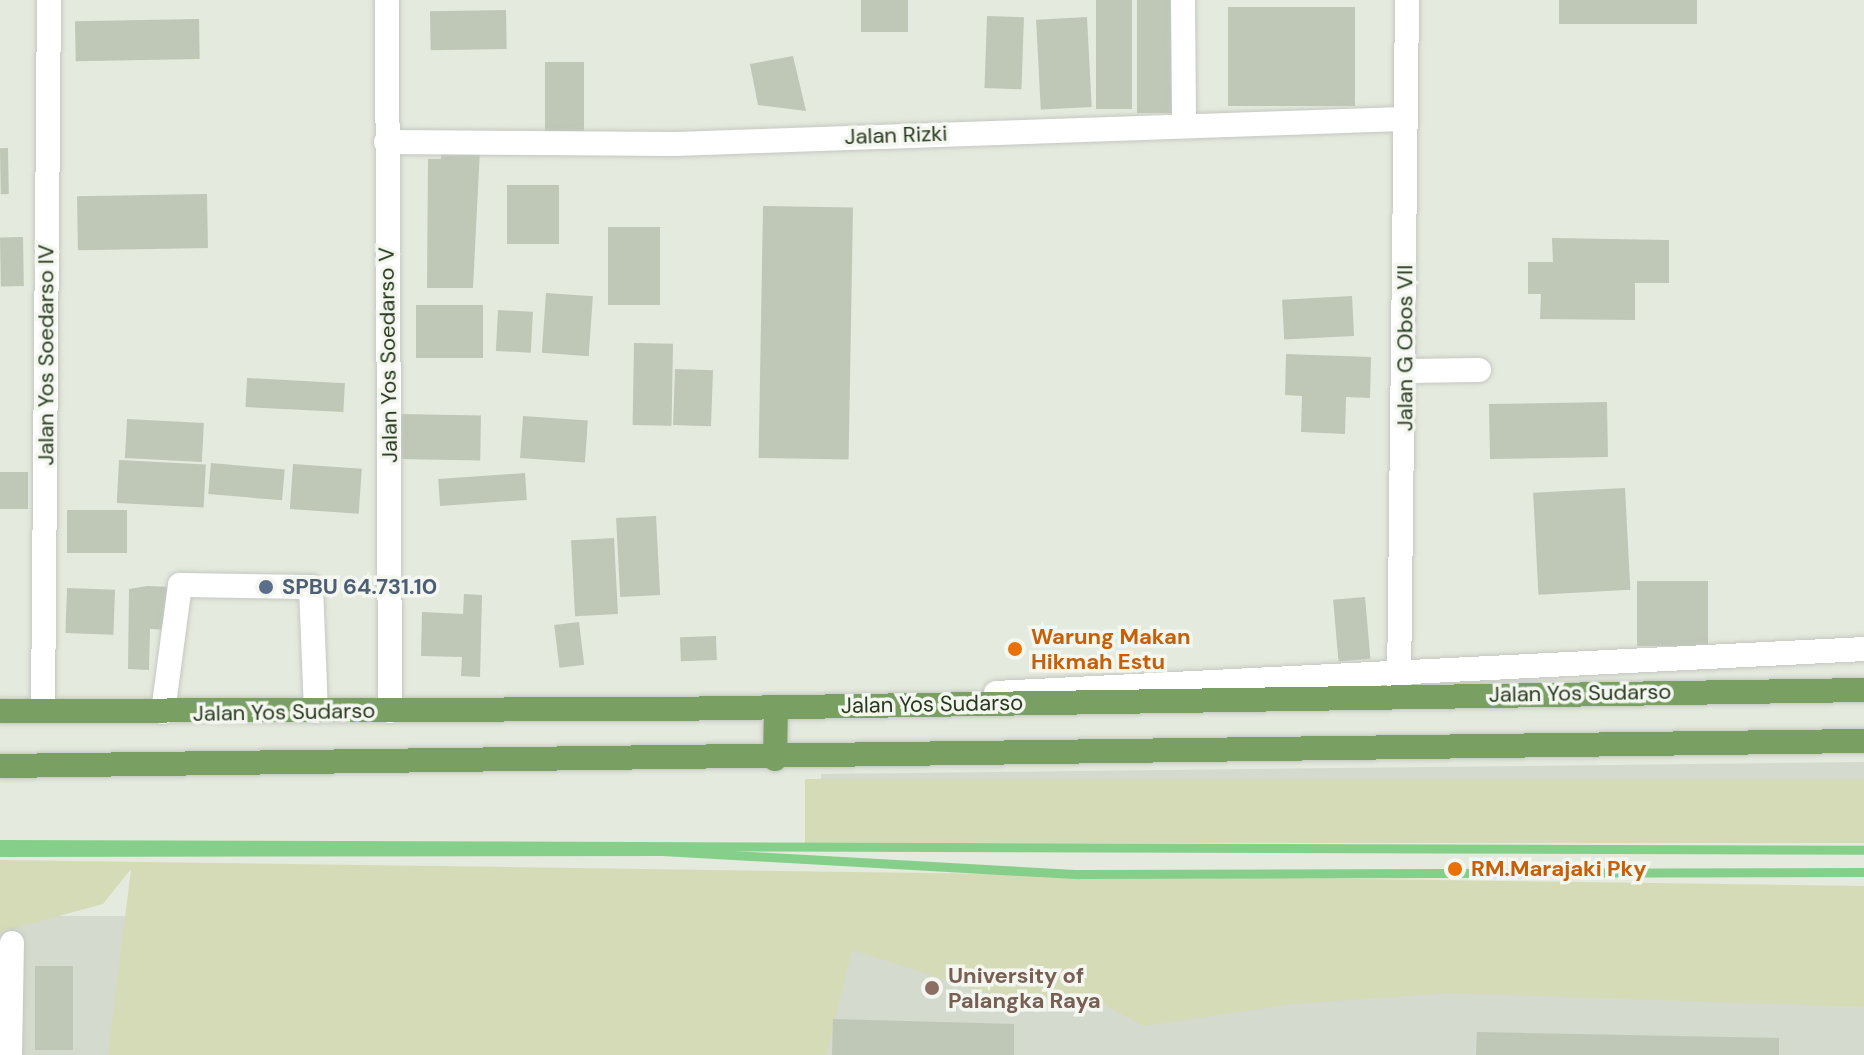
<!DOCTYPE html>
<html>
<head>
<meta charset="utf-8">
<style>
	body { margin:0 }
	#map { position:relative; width:1864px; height:1055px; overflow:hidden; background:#e5eade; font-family:"DM Sans",sans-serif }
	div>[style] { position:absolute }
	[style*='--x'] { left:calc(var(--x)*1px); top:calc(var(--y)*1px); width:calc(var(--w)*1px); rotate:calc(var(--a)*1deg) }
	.built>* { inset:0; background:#d4dacd; transform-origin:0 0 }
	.green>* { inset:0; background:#d5dbb7; transform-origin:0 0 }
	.stream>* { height:9px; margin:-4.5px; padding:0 4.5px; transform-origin:4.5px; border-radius:4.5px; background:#86cf8a }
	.building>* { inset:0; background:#bfc7b7; transform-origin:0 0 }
	.roads { filter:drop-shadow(0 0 2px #c3c8c1) drop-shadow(0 0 2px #c3c8c1) }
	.minor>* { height:24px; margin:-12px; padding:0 12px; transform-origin:12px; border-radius:12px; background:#fff }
	.major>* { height:24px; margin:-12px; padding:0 12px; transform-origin:12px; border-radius:12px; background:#799f63 }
	.dots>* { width:22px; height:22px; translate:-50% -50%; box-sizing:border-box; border:4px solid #f3f7ef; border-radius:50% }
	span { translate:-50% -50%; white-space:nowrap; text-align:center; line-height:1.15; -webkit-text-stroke:7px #f3f7ef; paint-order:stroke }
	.street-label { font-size:22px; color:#293920 }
	.service-label { font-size:22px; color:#4e5e75; font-weight:700 }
	.left { translate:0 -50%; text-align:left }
	.food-label { font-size:22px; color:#c56008; font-weight:700 }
	.education-label { font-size:22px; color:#785e54; font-weight:700 }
</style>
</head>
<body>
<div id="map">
	<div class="built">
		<div style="clip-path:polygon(1864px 762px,1864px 842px,822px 841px,821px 774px)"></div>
		<div style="left:0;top:916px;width:1864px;height:139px"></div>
	</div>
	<div class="green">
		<div style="left:1864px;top:779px;width:64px;height:1059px;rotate:90deg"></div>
		<div style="clip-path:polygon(0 860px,1864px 886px,1864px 1007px,1449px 993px,1292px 1004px,1144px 1026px,1095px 1000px,1000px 997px,852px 950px,826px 1055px,108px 1055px,131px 869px,103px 904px,0 932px)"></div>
	</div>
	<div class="stream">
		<div style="--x:0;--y:844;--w:1864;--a:0.18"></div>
		<div style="--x:0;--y:852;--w:662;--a:-0.09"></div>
		<div style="--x:662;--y:851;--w:418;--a:3.2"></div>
		<div style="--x:1079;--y:874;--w:785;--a:-0.15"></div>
	</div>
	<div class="building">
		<div style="left:861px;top:0;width:47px;height:32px"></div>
		<div style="left:1096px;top:0;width:36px;height:109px"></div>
		<div style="left:1137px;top:0;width:37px;height:113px"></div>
		<div style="left:1559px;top:0;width:138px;height:24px"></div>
		<div style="left:1355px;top:7px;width:99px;height:127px;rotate:90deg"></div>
		<div style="left:506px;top:10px;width:39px;height:76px;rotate:89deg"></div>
		<div style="left:987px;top:16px;width:37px;height:72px;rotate:2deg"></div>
		<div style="left:1087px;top:17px;width:90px;height:51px;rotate:87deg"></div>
		<div style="left:199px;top:19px;width:40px;height:124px;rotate:89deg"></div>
		<div style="clip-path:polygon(793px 56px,806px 111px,758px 105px,750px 64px)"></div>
		<div style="left:545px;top:62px;width:39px;height:78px"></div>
		<div style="left:8px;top:148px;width:46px;height:8px;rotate:89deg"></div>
		<div style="clip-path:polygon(441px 148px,480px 149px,473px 288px,427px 288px,428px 159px,441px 159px)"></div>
		<div style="left:507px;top:185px;width:52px;height:59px"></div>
		<div style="left:207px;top:194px;width:54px;height:130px;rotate:89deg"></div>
		<div style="left:763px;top:206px;width:90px;height:252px;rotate:1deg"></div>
		<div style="left:608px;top:227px;width:52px;height:78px"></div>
		<div style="left:23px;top:237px;width:49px;height:23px;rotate:89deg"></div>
		<div style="clip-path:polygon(1552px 238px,1669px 240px,1669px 283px,1635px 283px,1635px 320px,1540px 319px,1541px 294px,1528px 294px,1528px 262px,1553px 262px)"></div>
		<div style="left:546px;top:293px;width:47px;height:60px;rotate:4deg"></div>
		<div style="left:1352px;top:296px;width:40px;height:70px;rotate:87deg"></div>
		<div style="left:416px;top:305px;width:67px;height:53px"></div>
		<div style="left:498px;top:310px;width:35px;height:41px;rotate:3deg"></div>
		<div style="left:634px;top:343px;width:39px;height:82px;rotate:1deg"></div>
		<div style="clip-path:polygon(1286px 354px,1371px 357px,1370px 398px,1346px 397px,1345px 434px,1301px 432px,1302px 396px,1285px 395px)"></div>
		<div style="left:675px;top:369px;width:38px;height:56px;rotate:2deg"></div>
		<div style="left:247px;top:378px;width:98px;height:29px;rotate:3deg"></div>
		<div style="left:1607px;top:402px;width:55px;height:118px;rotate:89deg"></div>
		<div style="left:400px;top:414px;width:81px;height:45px;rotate:1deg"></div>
		<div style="left:523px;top:416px;width:65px;height:42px;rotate:4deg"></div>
		<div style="left:127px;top:419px;width:77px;height:39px;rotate:3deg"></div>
		<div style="left:119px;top:460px;width:87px;height:43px;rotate:3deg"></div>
		<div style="left:211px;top:463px;width:74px;height:31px;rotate:5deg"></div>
		<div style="left:293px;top:464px;width:69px;height:45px;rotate:4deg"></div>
		<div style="left:0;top:472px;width:28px;height:37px"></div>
		<div style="left:525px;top:473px;width:27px;height:87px;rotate:86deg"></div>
		<div style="left:1625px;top:488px;width:102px;height:92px;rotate:87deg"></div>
		<div style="left:67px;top:510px;width:60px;height:43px"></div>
		<div style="left:656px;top:516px;width:79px;height:40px;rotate:87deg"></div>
		<div style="left:614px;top:538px;width:76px;height:43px;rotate:87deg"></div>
		<div style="left:1637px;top:581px;width:71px;height:65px"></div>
		<div style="clip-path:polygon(147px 586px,172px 587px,171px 630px,150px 629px,149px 670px,128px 669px,129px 589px)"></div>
		<div style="left:67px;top:588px;width:48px;height:45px;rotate:2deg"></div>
		<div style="clip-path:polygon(464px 594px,482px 595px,480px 677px,461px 676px,462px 657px,421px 656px,422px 612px,463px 614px)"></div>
		<div style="left:1365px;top:597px;width:62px;height:32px;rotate:85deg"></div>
		<div style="left:579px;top:622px;width:43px;height:25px;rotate:83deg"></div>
		<div style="left:716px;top:636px;width:24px;height:36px;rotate:88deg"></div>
		<div style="left:35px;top:966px;width:38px;height:84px"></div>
		<div style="clip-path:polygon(833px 1019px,1014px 1024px,1014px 1055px,832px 1055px)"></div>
		<div style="clip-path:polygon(1477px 1032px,1779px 1038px,1779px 1055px,1476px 1055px)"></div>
	</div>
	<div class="roads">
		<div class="minor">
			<div style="--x:387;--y:0;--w:711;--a:89.76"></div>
			<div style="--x:1183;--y:0;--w:122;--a:89.5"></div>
			<div style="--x:386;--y:142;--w:289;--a:0.4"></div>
			<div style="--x:675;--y:144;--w:731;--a:-1.96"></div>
			<div style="--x:1405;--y:371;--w:74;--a:-0.8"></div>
			<div style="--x:1399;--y:686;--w:686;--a:-89.33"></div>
			<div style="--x:996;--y:693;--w:869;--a:-2.9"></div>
			<div style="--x:43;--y:711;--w:711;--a:-89.52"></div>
			<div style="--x:163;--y:712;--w:128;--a:-82.4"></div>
			<div style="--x:180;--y:585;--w:131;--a:0.9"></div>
			<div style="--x:311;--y:587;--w:124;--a:87.7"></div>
			<div style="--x:10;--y:1055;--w:112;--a:-89"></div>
		</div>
		<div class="major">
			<div style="--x:0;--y:711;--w:668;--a:-0.17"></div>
			<div style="--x:668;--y:709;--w:1196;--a:-0.91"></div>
			<div style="--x:775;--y:759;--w:52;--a:-88.9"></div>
			<div style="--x:0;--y:766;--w:1864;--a:-0.77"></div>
		</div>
	</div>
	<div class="dots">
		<div style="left:266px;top:587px;background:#5c6f8a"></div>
		<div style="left:1015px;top:649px;background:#e8710a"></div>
		<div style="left:1455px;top:869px;background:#e8710a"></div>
		<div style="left:932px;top:988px;background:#8d6e63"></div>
	</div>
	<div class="street-label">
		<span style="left:896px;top:135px;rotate:-2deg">Jalan Rizki</span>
		<span style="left:1405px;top:348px;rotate:-90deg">Jalan G Obos VII</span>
		<span style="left:46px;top:355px;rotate:-90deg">Jalan Yos Soedarso IV</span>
		<span style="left:388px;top:355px;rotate:-91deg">Jalan Yos Soedarso V</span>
		<span style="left:1580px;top:693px;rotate:-1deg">Jalan Yos Sudarso</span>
		<span style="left:932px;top:704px;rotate:-1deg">Jalan Yos Sudarso</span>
		<span style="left:284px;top:712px;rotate:-1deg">Jalan Yos Sudarso</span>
	</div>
	<div class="service-label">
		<span class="left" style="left:282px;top:587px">SPBU 64.731.10</span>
	</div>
	<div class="food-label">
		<span class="left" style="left:1031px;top:649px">Warung Makan<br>Hikmah Estu</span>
		<span class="left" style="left:1471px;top:869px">RM.Marajaki Pky</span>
	</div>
	<div class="education-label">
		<span class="left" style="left:948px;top:988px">University of<br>Palangka Raya</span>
	</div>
</div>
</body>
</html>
